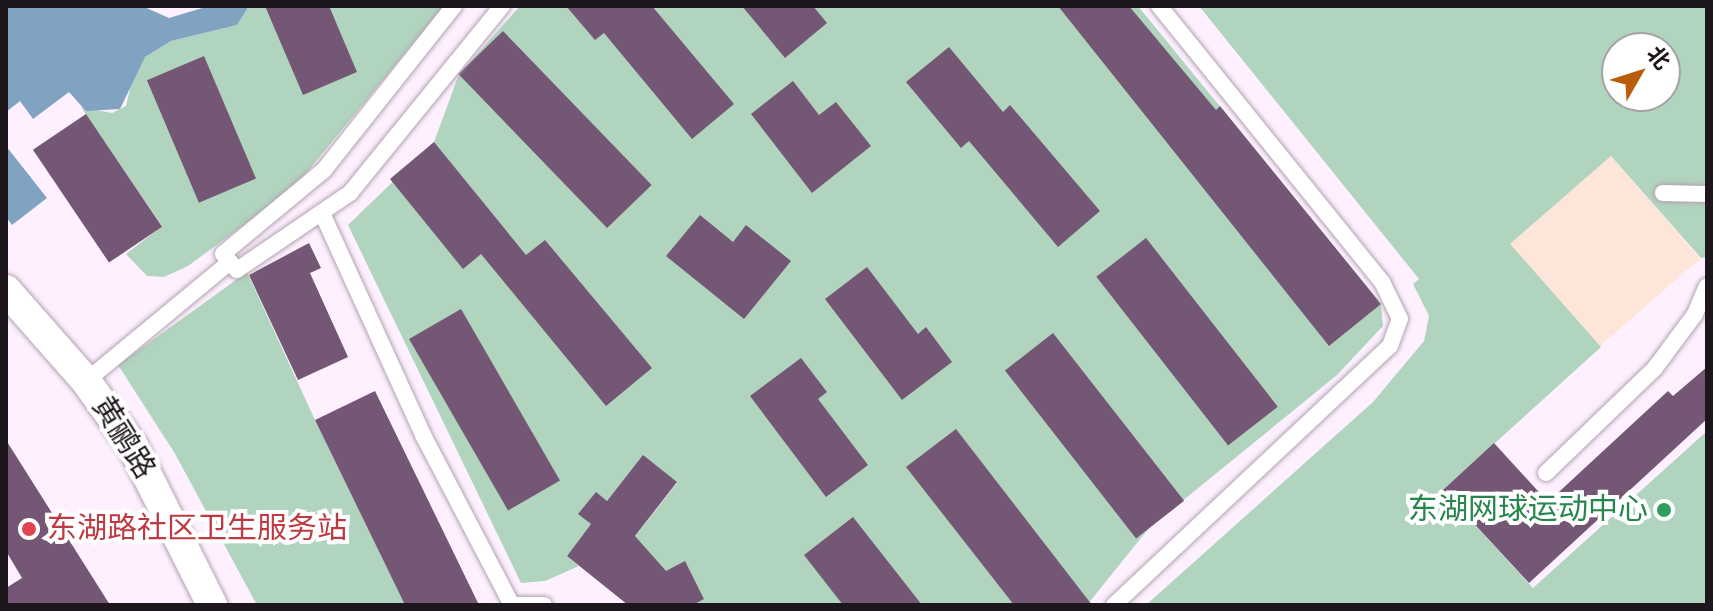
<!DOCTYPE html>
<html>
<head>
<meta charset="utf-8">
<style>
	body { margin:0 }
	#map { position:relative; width:1713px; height:611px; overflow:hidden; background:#fef0fe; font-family:"Alegreya Sans","Noto Sans SC",sans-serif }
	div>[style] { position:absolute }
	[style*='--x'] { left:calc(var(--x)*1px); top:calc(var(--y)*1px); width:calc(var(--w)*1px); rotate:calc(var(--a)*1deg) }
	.commercial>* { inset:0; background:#fde6d9; transform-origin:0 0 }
	.green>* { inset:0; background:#b1d4be }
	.water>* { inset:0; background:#81a3c2 }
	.building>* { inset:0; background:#745775; transform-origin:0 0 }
	.roads { filter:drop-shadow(0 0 2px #b2a2b2) drop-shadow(0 0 2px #b2a2b2) }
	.service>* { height:16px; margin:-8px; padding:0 8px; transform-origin:8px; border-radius:8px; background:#fff }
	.minor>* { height:30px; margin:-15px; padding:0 15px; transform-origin:15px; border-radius:15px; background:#fff }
	.dots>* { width:22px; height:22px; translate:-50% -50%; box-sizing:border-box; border:4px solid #fff; border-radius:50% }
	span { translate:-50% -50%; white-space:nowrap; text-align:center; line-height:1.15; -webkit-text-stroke:8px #fff; paint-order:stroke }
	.street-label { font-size:30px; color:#1d171d }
	.leisure-label { font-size:30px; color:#27864d }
	.right { translate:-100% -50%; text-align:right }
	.health-label { font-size:30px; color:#be3a42 }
	.left { translate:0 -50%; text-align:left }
	.frame { position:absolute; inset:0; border:8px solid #1d171d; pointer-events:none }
	.north { position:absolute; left:1601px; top:32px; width:80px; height:80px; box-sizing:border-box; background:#fff; border:2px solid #a5a2a5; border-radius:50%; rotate:51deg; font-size:22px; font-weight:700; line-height:32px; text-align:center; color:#1d171d }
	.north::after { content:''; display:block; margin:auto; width:28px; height:36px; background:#ba5d0b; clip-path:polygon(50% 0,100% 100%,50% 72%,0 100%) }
</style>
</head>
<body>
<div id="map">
	<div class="commercial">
		<div style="left:1611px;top:156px;width:136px;height:135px;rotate:49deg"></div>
	</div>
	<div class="green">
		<div style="clip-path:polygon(249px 6px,444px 6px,294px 188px,188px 266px,164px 277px,147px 276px,126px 254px,162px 226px,81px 107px,112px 113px,126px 106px,134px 71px,145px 57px,171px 41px,237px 25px)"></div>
		<div style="clip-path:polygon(520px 6px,1138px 6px,1381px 304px,1383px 326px,1337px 375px,1149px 528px,1087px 605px,693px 605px,704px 599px,685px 562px,664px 573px,634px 538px,677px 483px,643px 456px,607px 501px,596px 493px,579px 514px,591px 524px,567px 556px,579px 566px,545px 581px,521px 583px,348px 225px,434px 142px,459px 74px)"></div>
		<div style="clip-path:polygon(evenodd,1199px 6px,1707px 6px,1707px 257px,1701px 258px,1611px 156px,1510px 244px,1601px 347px,1443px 490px,1533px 588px,1707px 431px,1707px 605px,1146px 605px,1373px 402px,1424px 341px,1429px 316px,1413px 284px,1419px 279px,1199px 6px,1617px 48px,1665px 48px,1665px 96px,1617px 96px,1617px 48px)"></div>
		<div style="clip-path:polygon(247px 272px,315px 420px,405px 605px,257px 605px,174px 452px,118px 365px)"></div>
	</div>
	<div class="water">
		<div style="clip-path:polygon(6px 6px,142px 6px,169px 18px,209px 6px,249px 6px,237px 25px,171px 41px,145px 57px,120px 109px,86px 111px,69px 92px,33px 119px,20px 101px,6px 112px)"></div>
		<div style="clip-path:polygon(6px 146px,47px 198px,12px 225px,6px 217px)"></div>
	</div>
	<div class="building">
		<div style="clip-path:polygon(265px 6px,329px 6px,357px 72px,303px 95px)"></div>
		<div style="clip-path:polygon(566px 6px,652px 6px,734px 104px,692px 139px,604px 33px,595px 40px)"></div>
		<div style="clip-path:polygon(742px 6px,813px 6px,827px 23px,785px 58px)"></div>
		<div style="clip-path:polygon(1058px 6px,1129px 6px,1216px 110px,1220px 106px,1381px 304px,1329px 346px)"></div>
		<div style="left:503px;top:31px;width:214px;height:62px;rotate:46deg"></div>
		<div style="clip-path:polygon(949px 47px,1003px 112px,1010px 105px,1100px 211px,1058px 247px,969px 141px,961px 148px,906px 82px)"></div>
		<div style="left:204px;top:56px;width:133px;height:62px;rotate:67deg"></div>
		<div style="clip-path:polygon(793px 81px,819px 115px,836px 102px,871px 146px,812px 193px,751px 114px)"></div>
		<div style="left:86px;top:114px;width:136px;height:64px;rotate:56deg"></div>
		<div style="clip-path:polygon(434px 142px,526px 255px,545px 240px,652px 368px,606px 406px,481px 254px,463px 269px,390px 179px)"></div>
		<div style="clip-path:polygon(700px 215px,733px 242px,746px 225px,791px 261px,744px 319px,666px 256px)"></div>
		<div style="left:1146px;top:238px;width:214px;height:63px;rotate:52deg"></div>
		<div style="clip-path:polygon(309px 243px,321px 268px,310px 273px,348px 357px,298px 380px,249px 275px)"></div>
		<div style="clip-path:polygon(867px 267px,918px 334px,926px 327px,952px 362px,902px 400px,825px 299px)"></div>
		<div style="left:461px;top:309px;width:198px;height:60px;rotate:60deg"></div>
		<div style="left:1053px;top:333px;width:213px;height:61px;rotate:52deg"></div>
		<div style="clip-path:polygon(801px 358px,827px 392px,818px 399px,868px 465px,826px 497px,750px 396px)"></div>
		<div style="clip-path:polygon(1707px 367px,1707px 419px,1529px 583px,1443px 490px,1494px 443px,1548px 502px,1668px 391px,1673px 396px)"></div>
		<div style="clip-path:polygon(375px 391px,446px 537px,479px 605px,405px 605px,315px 420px)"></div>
		<div style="clip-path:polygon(956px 429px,1092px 605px,1014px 605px,906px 467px)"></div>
		<div style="clip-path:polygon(6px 440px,110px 605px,6px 605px,6px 588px,22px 578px,6px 551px)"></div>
		<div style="clip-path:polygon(643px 455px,677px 482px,635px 536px,666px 571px,685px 561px,704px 599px,693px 605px,628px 605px,567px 556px,591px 524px,578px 514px,596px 492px,607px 501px)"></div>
		<div style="clip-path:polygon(853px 517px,922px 605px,843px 605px,804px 555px)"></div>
	</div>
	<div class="roads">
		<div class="service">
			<div style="--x:454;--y:6;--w:209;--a:128.4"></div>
			<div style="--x:324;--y:170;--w:131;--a:140.3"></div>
			<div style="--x:223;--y:254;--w:21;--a:49"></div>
			<div style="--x:237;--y:270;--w:137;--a:-34.3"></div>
			<div style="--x:350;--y:193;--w:241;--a:-50.9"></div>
			<div style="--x:1663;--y:193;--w:44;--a:1.3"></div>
			<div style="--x:322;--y:213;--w:244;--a:65.5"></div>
			<div style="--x:423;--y:435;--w:192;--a:62.4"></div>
			<div style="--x:86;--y:381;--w:187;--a:-39.6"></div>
			<div style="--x:1546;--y:473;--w:151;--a:-43.9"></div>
			<div style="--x:1655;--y:368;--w:67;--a:-53.5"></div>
			<div style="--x:1695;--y:314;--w:30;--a:-67"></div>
			<div style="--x:516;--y:605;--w:28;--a:0"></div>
			<div style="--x:1114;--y:605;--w:378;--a:-43.2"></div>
			<div style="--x:1390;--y:346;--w:29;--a:-70"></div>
			<div style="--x:1400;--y:319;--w:41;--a:-115.9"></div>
			<div style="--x:1382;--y:282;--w:355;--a:-128.9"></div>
		</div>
		<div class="minor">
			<div style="--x:6;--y:290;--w:121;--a:48.7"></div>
			<div style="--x:86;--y:381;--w:81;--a:54.5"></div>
			<div style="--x:133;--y:447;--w:177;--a:63.4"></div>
		</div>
	</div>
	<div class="dots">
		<div style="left:1664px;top:510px;background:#2e9e5b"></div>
		<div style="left:29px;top:529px;background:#e0444e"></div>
	</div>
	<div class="street-label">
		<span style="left:123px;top:438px;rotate:58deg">黄鹂路</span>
	</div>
	<div class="leisure-label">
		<span class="right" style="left:1648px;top:510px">东湖网球运动中心</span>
	</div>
	<div class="health-label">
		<span class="left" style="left:47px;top:529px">东湖路社区卫生服务站</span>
	</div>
	<div class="frame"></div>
	<div class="north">北</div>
</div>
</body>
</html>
